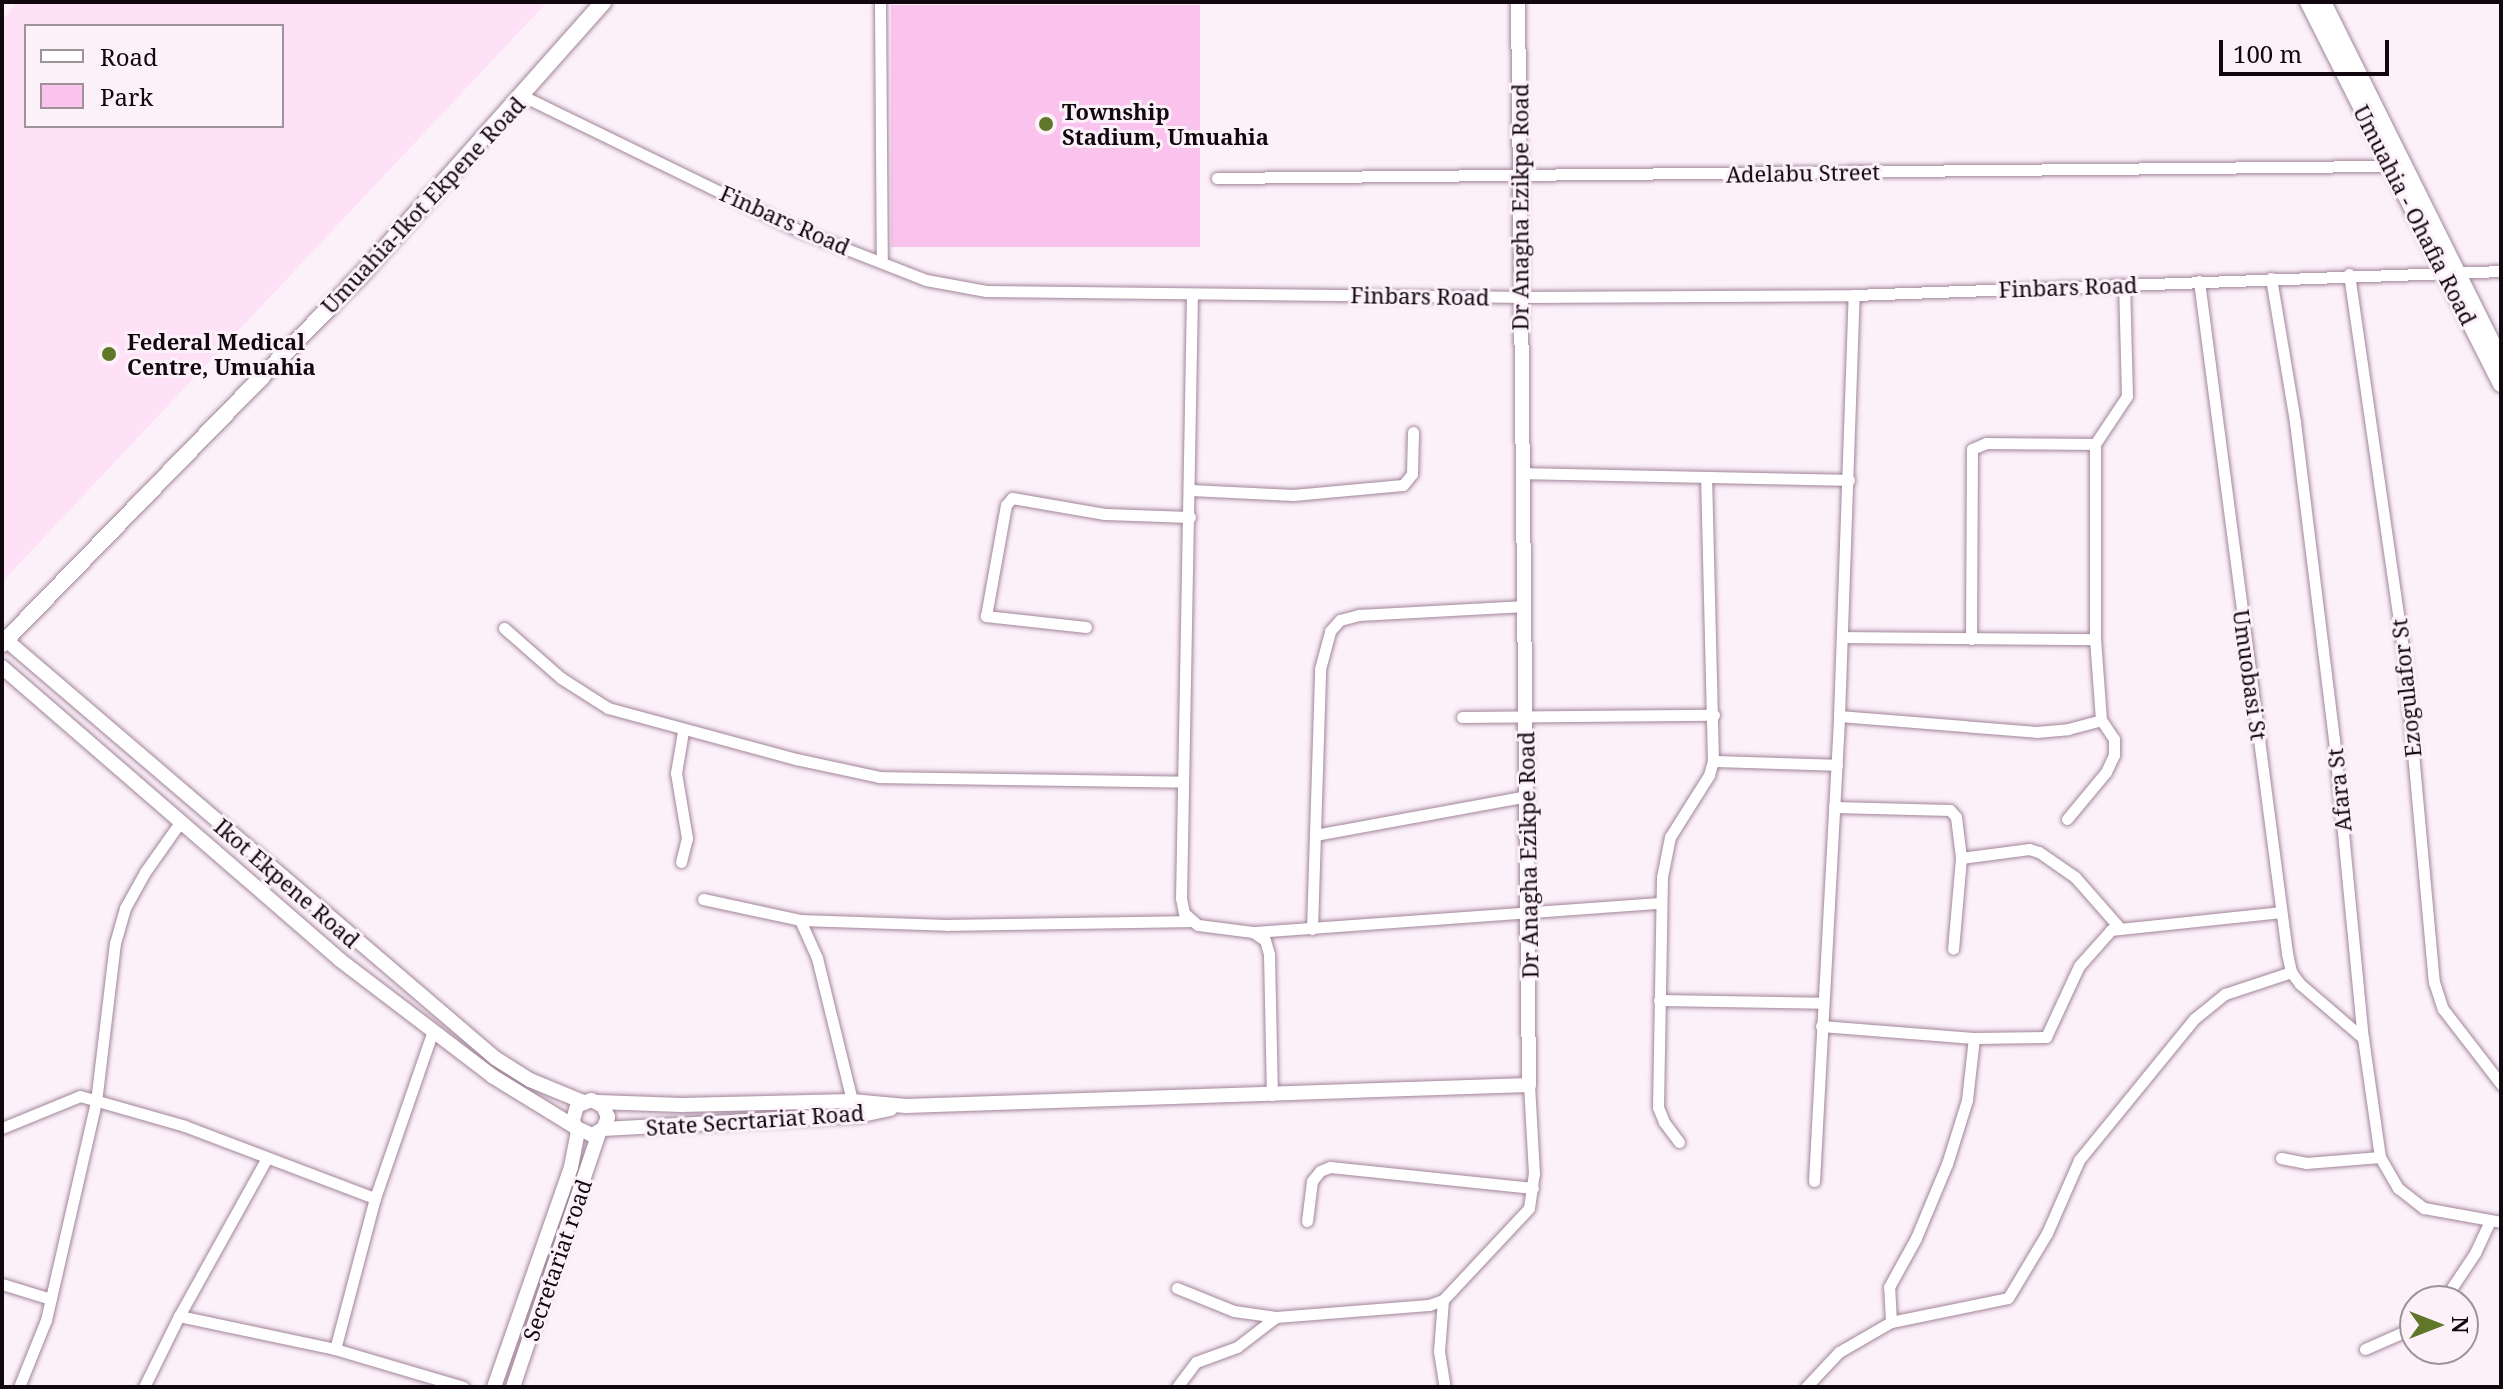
<!DOCTYPE html>
<html>
<head>
<meta charset="utf-8">
<style>
	body { margin:0 }
	#map { position:relative; width:2503px; height:1389px; overflow:hidden; background:#fcf0f9; font-family:"Noto Serif",serif }
	div>[style] { position:absolute }
	[style*='--x'] { left:calc(var(--x)*1px); top:calc(var(--y)*1px); width:calc(var(--w)*1px); rotate:calc(var(--a)*1deg) }
	.built>* { inset:0; background:#fee0f7 }
	.green>* { inset:0; background:#fac3ee; transform-origin:0 0 }
	.roads { filter:drop-shadow(0 0 2px #a1859a) drop-shadow(0 0 2px #a1859a) }
	.minor>* { height:11px; margin:-5.5px; padding:0 5.5px; transform-origin:5.5px; border-radius:5.5px; background:#fff }
	.tertiary>* { height:14px; margin:-7px; padding:0 7px; transform-origin:7px; border-radius:7px; background:#fff }
	.secondary>* { height:16px; margin:-8px; padding:0 8px; transform-origin:8px; border-radius:8px; background:#fff }
	.dots>* { width:22px; height:22px; translate:-50% -50%; box-sizing:border-box; border:4px solid #fcf0f9; border-radius:50% }
	span { translate:-50% -50%; white-space:nowrap; text-align:center; line-height:1.15; -webkit-text-stroke:6px #fcf0f9; paint-order:stroke }
	.poi-label { font-size:22px; color:#11080f; font-weight:700 }
	.left { translate:0 -50%; text-align:left }
	.street-label { font-size:22px; color:#11080f }
	.frame { position:absolute; inset:0; border:4px solid #11080f; pointer-events:none }
	.legend { position:absolute; left:24px; top:24px; width:260px; height:104px; box-sizing:border-box; background:#fcf0f9; border:2px solid #9e939b; margin:0; padding:10px 14px; list-style:none; font-size:24px; color:#11080f }
	.legend li { display:flex; align-items:center; gap:16px; height:40px }
	.legend b { width:40px; border:2px solid #9e939b }
	.north { position:absolute; left:2399px; top:1285px; width:80px; height:80px; box-sizing:border-box; background:#fcf0f9; border:2px solid #9e939b; border-radius:50%; rotate:90deg; font-size:22px; font-weight:700; line-height:32px; text-align:center; color:#11080f }
	.north::after { content:''; display:block; margin:auto; width:28px; height:36px; background:#607729; clip-path:polygon(50% 0,100% 100%,50% 72%,0 100%) }
	.scale { position:absolute; left:2219px; top:40px; width:170px; height:36px; box-sizing:border-box; border:4px solid #11080f; border-top:0; padding-left:10px; font-size:24px; line-height:28px; white-space:nowrap; color:#11080f; -webkit-text-stroke:6px #fcf0f9; paint-order:stroke }
</style>
</head>
<body>
<div id="map">
	<div class="built">
		<div style="clip-path:polygon(evenodd,17px 2px,547px 2px,2px 582px,2px 21px,17px 2px,26px 26px,282px 26px,282px 126px,26px 126px,26px 26px)"></div>
	</div>
	<div class="green">
		<div style="left:1200px;top:5px;width:242px;height:309px;rotate:90deg"></div>
	</div>
	<div class="roads">
		<div class="minor">
			<div style="--x:880;--y:2;--w:260;--a:89.6"></div>
			<div style="--x:523;--y:96;--w:306;--a:26"></div>
			<div style="--x:798;--y:230;--w:137;--a:21.3"></div>
			<div style="--x:926;--y:280;--w:61;--a:10.4"></div>
			<div style="--x:986;--y:291;--w:534;--a:0.64"></div>
			<div style="--x:1520;--y:297;--w:334;--a:-0.3"></div>
			<div style="--x:1854;--y:295;--w:647;--a:-2.12"></div>
			<div style="--x:1217;--y:178;--w:1172;--a:-0.59"></div>
			<div style="--x:2349;--y:274;--w:384;--a:81.8"></div>
			<div style="--x:2404;--y:654;--w:329;--a:84.8"></div>
			<div style="--x:2434;--y:982;--w:28;--a:72"></div>
			<div style="--x:2443;--y:1009;--w:95;--a:52.3"></div>
			<div style="--x:2271;--y:278;--w:146;--a:80.5"></div>
			<div style="--x:2295;--y:422;--w:319;--a:83"></div>
			<div style="--x:2334;--y:739;--w:300;--a:84.5"></div>
			<div style="--x:2363;--y:1038;--w:120;--a:81.9"></div>
			<div style="--x:2380;--y:1157;--w:36;--a:60"></div>
			<div style="--x:2398;--y:1188;--w:33;--a:38"></div>
			<div style="--x:2424;--y:1208;--w:78;--a:10.3"></div>
			<div style="--x:2199;--y:281;--w:678;--a:82.54"></div>
			<div style="--x:2287;--y:953;--w:19;--a:78"></div>
			<div style="--x:2291;--y:972;--w:15;--a:53"></div>
			<div style="--x:2300;--y:984;--w:83;--a:40.6"></div>
			<div style="--x:1192;--y:294;--w:604;--a:91.04"></div>
			<div style="--x:1181;--y:898;--w:15;--a:79"></div>
			<div style="--x:1184;--y:913;--w:18;--a:41"></div>
			<div style="--x:1198;--y:925;--w:55;--a:7.3"></div>
			<div style="--x:1253;--y:932;--w:14;--a:34"></div>
			<div style="--x:1265;--y:940;--w:15;--a:74"></div>
			<div style="--x:1269;--y:954;--w:141;--a:88.8"></div>
			<div style="--x:1523;--y:473;--w:326;--a:1.2"></div>
			<div style="--x:1191;--y:490;--w:102;--a:2.8"></div>
			<div style="--x:1293;--y:495;--w:110;--a:-5.2"></div>
			<div style="--x:1403;--y:485;--w:14;--a:-51"></div>
			<div style="--x:1412;--y:474;--w:42;--a:-88.6"></div>
			<div style="--x:1086;--y:627;--w:101;--a:-173.7"></div>
			<div style="--x:986;--y:616;--w:113;--a:-79.8"></div>
			<div style="--x:1006;--y:505;--w:9;--a:-49"></div>
			<div style="--x:1012;--y:498;--w:94;--a:9.8"></div>
			<div style="--x:1105;--y:514;--w:85;--a:2"></div>
			<div style="--x:504;--y:628;--w:76;--a:41.3"></div>
			<div style="--x:561;--y:678;--w:56;--a:32.6"></div>
			<div style="--x:608;--y:708;--w:195;--a:15.2"></div>
			<div style="--x:796;--y:759;--w:85;--a:12.2"></div>
			<div style="--x:879;--y:777;--w:303;--a:0.9"></div>
			<div style="--x:1842;--y:637;--w:253;--a:0.5"></div>
			<div style="--x:1971;--y:639;--w:190;--a:-89.7"></div>
			<div style="--x:1972;--y:449;--w:15;--a:-23"></div>
			<div style="--x:1986;--y:443;--w:109;--a:0.5"></div>
			<div style="--x:1839;--y:716;--w:198;--a:4.6"></div>
			<div style="--x:2036;--y:732;--w:32;--a:-5"></div>
			<div style="--x:2068;--y:729;--w:34;--a:-15"></div>
			<div style="--x:2101;--y:720;--w:81;--a:-94.2"></div>
			<div style="--x:2095;--y:639;--w:195;--a:-90"></div>
			<div style="--x:2095;--y:444;--w:58;--a:-56.3"></div>
			<div style="--x:2127;--y:396;--w:111;--a:-91.5"></div>
			<div style="--x:1462;--y:717;--w:252;--a:-0.5"></div>
			<div style="--x:1713;--y:761;--w:124;--a:1.8"></div>
			<div style="--x:1834;--y:807;--w:116;--a:1.5"></div>
			<div style="--x:1950;--y:810;--w:9;--a:49"></div>
			<div style="--x:1956;--y:817;--w:41;--a:83"></div>
			<div style="--x:1961;--y:858;--w:91;--a:95"></div>
			<div style="--x:2067;--y:819;--w:61;--a:-50.3"></div>
			<div style="--x:2106;--y:772;--w:19;--a:-65"></div>
			<div style="--x:2114;--y:755;--w:16;--a:-90"></div>
			<div style="--x:2114;--y:739;--w:23;--a:-124"></div>
			<div style="--x:1315;--y:835;--w:216;--a:-10.4"></div>
			<div style="--x:1961;--y:858;--w:69;--a:-7.5"></div>
			<div style="--x:2029;--y:849;--w:10;--a:17"></div>
			<div style="--x:2039;--y:852;--w:44;--a:34.8"></div>
			<div style="--x:2075;--y:877;--w:67;--a:48.7"></div>
			<div style="--x:681;--y:862;--w:25;--a:-76"></div>
			<div style="--x:687;--y:838;--w:66;--a:-99.6"></div>
			<div style="--x:676;--y:773;--w:43;--a:-80.5"></div>
			<div style="--x:703;--y:899;--w:99;--a:12.2"></div>
			<div style="--x:800;--y:920;--w:42;--a:65.9"></div>
			<div style="--x:817;--y:958;--w:147;--a:76.2"></div>
			<div style="--x:800;--y:920;--w:147;--a:1.9"></div>
			<div style="--x:947;--y:925;--w:244;--a:-0.9"></div>
			<div style="--x:1312;--y:929;--w:260;--a:-88.2"></div>
			<div style="--x:1320;--y:669;--w:39;--a:-75"></div>
			<div style="--x:1330;--y:631;--w:15;--a:-48"></div>
			<div style="--x:1340;--y:620;--w:20;--a:-15"></div>
			<div style="--x:1359;--y:615;--w:166;--a:-3.1"></div>
			<div style="--x:1253;--y:932;--w:409;--a:-4.1"></div>
			<div style="--x:1659;--y:1000;--w:164;--a:1"></div>
			<div style="--x:1821;--y:1026;--w:153;--a:4.5"></div>
			<div style="--x:1974;--y:1038;--w:72;--a:-0.8"></div>
			<div style="--x:2046;--y:1037;--w:78;--a:-65.1"></div>
			<div style="--x:2079;--y:966;--w:48;--a:-48.4"></div>
			<div style="--x:2111;--y:930;--w:171;--a:-6"></div>
			<div style="--x:2;--y:1128;--w:84;--a:-22.3"></div>
			<div style="--x:80;--y:1096;--w:109;--a:15.9"></div>
			<div style="--x:185;--y:1126;--w:203;--a:20.8"></div>
			<div style="--x:375;--y:1198;--w:156;--a:104.8"></div>
			<div style="--x:1679;--y:1142;--w:25;--a:-127"></div>
			<div style="--x:1664;--y:1122;--w:16;--a:-112"></div>
			<div style="--x:1658;--y:1107;--w:230;--a:-89"></div>
			<div style="--x:1662;--y:877;--w:41;--a:-78.7"></div>
			<div style="--x:1670;--y:837;--w:73;--a:-57.8"></div>
			<div style="--x:1709;--y:775;--w:15;--a:-74"></div>
			<div style="--x:1713;--y:761;--w:283;--a:-91.4"></div>
			<div style="--x:2281;--y:1158;--w:25;--a:11"></div>
			<div style="--x:2306;--y:1163;--w:74;--a:-4.6"></div>
			<div style="--x:1814;--y:1181;--w:466;--a:-86.9"></div>
			<div style="--x:1839;--y:716;--w:421;--a:-88"></div>
			<div style="--x:375;--y:1198;--w:175;--a:-70.9"></div>
			<div style="--x:1307;--y:1221;--w:40;--a:-82.9"></div>
			<div style="--x:1312;--y:1181;--w:13;--a:-51"></div>
			<div style="--x:1320;--y:1171;--w:11;--a:-22"></div>
			<div style="--x:1330;--y:1167;--w:204;--a:5.9"></div>
			<div style="--x:2;--y:1284;--w:51;--a:17"></div>
			<div style="--x:1177;--y:1288;--w:61;--a:22"></div>
			<div style="--x:1234;--y:1311;--w:42;--a:8.1"></div>
			<div style="--x:1276;--y:1317;--w:153;--a:-4.5"></div>
			<div style="--x:1429;--y:1305;--w:15;--a:-20"></div>
			<div style="--x:1443;--y:1300;--w:126;--a:-46.9"></div>
			<div style="--x:1529;--y:1208;--w:34;--a:-82"></div>
			<div style="--x:1534;--y:1174;--w:89;--a:-93.2"></div>
			<div style="--x:1443;--y:1300;--w:51;--a:94.5"></div>
			<div style="--x:1439;--y:1351;--w:36;--a:81"></div>
			<div style="--x:2443;--y:1301;--w:58;--a:-56.3"></div>
			<div style="--x:2475;--y:1253;--w:35;--a:-65"></div>
			<div style="--x:179;--y:1316;--w:159;--a:11.9"></div>
			<div style="--x:335;--y:1349;--w:134;--a:16.5"></div>
			<div style="--x:1891;--y:1322;--w:35;--a:-93"></div>
			<div style="--x:1889;--y:1287;--w:56;--a:-61.1"></div>
			<div style="--x:1916;--y:1238;--w:80;--a:-67.3"></div>
			<div style="--x:1947;--y:1164;--w:67;--a:-72.6"></div>
			<div style="--x:1967;--y:1100;--w:62;--a:-83.6"></div>
			<div style="--x:2365;--y:1349;--w:55;--a:-23.7"></div>
			<div style="--x:19;--y:1387;--w:72;--a:-68.1"></div>
			<div style="--x:46;--y:1320;--w:224;--a:-77.1"></div>
			<div style="--x:96;--y:1102;--w:160;--a:-83.2"></div>
			<div style="--x:115;--y:943;--w:36;--a:-74"></div>
			<div style="--x:125;--y:908;--w:41;--a:-60.9"></div>
			<div style="--x:145;--y:872;--w:62;--a:-54.8"></div>
			<div style="--x:144;--y:1387;--w:79;--a:-63.8"></div>
			<div style="--x:179;--y:1316;--w:179;--a:-60.9"></div>
			<div style="--x:1177;--y:1387;--w:31;--a:-53"></div>
			<div style="--x:1196;--y:1362;--w:44;--a:-20.1"></div>
			<div style="--x:1237;--y:1347;--w:49;--a:-37.6"></div>
			<div style="--x:1806;--y:1387;--w:48;--a:-46.7"></div>
			<div style="--x:1839;--y:1352;--w:60;--a:-30"></div>
			<div style="--x:1891;--y:1322;--w:119;--a:-11.6"></div>
			<div style="--x:2008;--y:1298;--w:76;--a:-59"></div>
			<div style="--x:2047;--y:1233;--w:80;--a:-66.3"></div>
			<div style="--x:2079;--y:1160;--w:182;--a:-50.8"></div>
			<div style="--x:2194;--y:1019;--w:40;--a:-39"></div>
			<div style="--x:2225;--y:994;--w:70;--a:-18.4"></div>
		</div>
		<div class="tertiary">
			<div style="--x:6;--y:640;--w:643;--a:40.52"></div>
			<div style="--x:495;--y:1058;--w:41;--a:32.2"></div>
			<div style="--x:530;--y:1080;--w:57;--a:22.5"></div>
			<div style="--x:2;--y:667;--w:447;--a:40.9"></div>
			<div style="--x:340;--y:960;--w:191;--a:37.3"></div>
			<div style="--x:492;--y:1076;--w:97;--a:31.6"></div>
			<div style="--x:598;--y:1102;--w:83;--a:2.1"></div>
			<div style="--x:681;--y:1105;--w:171;--a:-1.3"></div>
			<div style="--x:852;--y:1101;--w:54;--a:5.3"></div>
			<div style="--x:906;--y:1106;--w:623;--a:-1.93"></div>
			<div style="--x:1529;--y:1085;--w:1083;--a:-90.58"></div>
			<div style="--x:603;--y:1129;--w:13;--a:-67"></div>
			<div style="--x:608;--y:1117;--w:12;--a:-114"></div>
			<div style="--x:603;--y:1106;--w:13;--a:-153"></div>
			<div style="--x:591;--y:1100;--w:15;--a:157"></div>
			<div style="--x:577;--y:1106;--w:15;--a:106"></div>
			<div style="--x:573;--y:1120;--w:7;--a:74"></div>
			<div style="--x:575;--y:1127;--w:19;--a:25"></div>
			<div style="--x:592;--y:1135;--w:13;--a:-29"></div>
			<div style="--x:603;--y:1129;--w:259;--a:-3.1"></div>
			<div style="--x:862;--y:1115;--w:29;--a:-12"></div>
			<div style="--x:494;--y:1387;--w:233;--a:-70.7"></div>
			<div style="--x:571;--y:1167;--w:38;--a:-79"></div>
			<div style="--x:513;--y:1387;--w:268;--a:-71.3"></div>
		</div>
		<div class="secondary">
			<div style="--x:2308;--y:2;--w:428;--a:63.2"></div>
			<div style="--x:2323;--y:2;--w:398;--a:63.6"></div>
			<div style="--x:2;--y:644;--w:515;--a:-45.79"></div>
			<div style="--x:361;--y:275;--w:365;--a:-48.4"></div>
		</div>
	</div>
	<div class="dots">
		<div style="left:1046px;top:124px;background:#607729"></div>
		<div style="left:109px;top:354px;background:#607729"></div>
	</div>
	<div class="poi-label">
		<span class="left" style="left:1062px;top:124px">Township<br>Stadium, Umuahia</span>
		<span class="left" style="left:127px;top:354px">Federal Medical<br>Centre, Umuahia</span>
	</div>
	<div class="street-label">
		<span style="left:1803px;top:173px;rotate:-1deg">Adelabu Street</span>
		<span style="left:423px;top:205px;rotate:-47deg">Umuahia-Ikot Ekpene Road</span>
		<span style="left:1520px;top:207px;rotate:-90deg">Dr Anagha Ezikpe Road</span>
		<span style="left:2415px;top:215px;rotate:63deg">Umuahia - Ohafia Road</span>
		<span style="left:785px;top:220px;rotate:24deg">Finbars Road</span>
		<span style="left:2068px;top:287px;rotate:-2deg">Finbars Road</span>
		<span style="left:1420px;top:296px;rotate:1deg">Finbars Road</span>
		<span style="left:2250px;top:675px;rotate:82deg">Umuobasi St</span>
		<span style="left:2406px;top:688px;rotate:-96deg">Ezogulafor St</span>
		<span style="left:2339px;top:790px;rotate:-96deg">Afara St</span>
		<span style="left:1528px;top:855px;rotate:-91deg">Dr Anagha Ezikpe Road</span>
		<span style="left:287px;top:883px;rotate:41deg">Ikot Ekpene Road</span>
		<span style="left:755px;top:1120px;rotate:-4deg">State Secrtariat Road</span>
		<span style="left:557px;top:1260px;rotate:-71deg">Secretariat road</span>
	</div>
	<div class="frame"></div>
	<ul class="legend">
	<li><b style="height:10px;background:#fff"></b>Road</li>
	<li><b style="height:22px;background:#fac3ee"></b>Park</li>
	</ul>
	<div class="north">N</div>
	<div class="scale">100 m</div>
</div>
</body>
</html>
